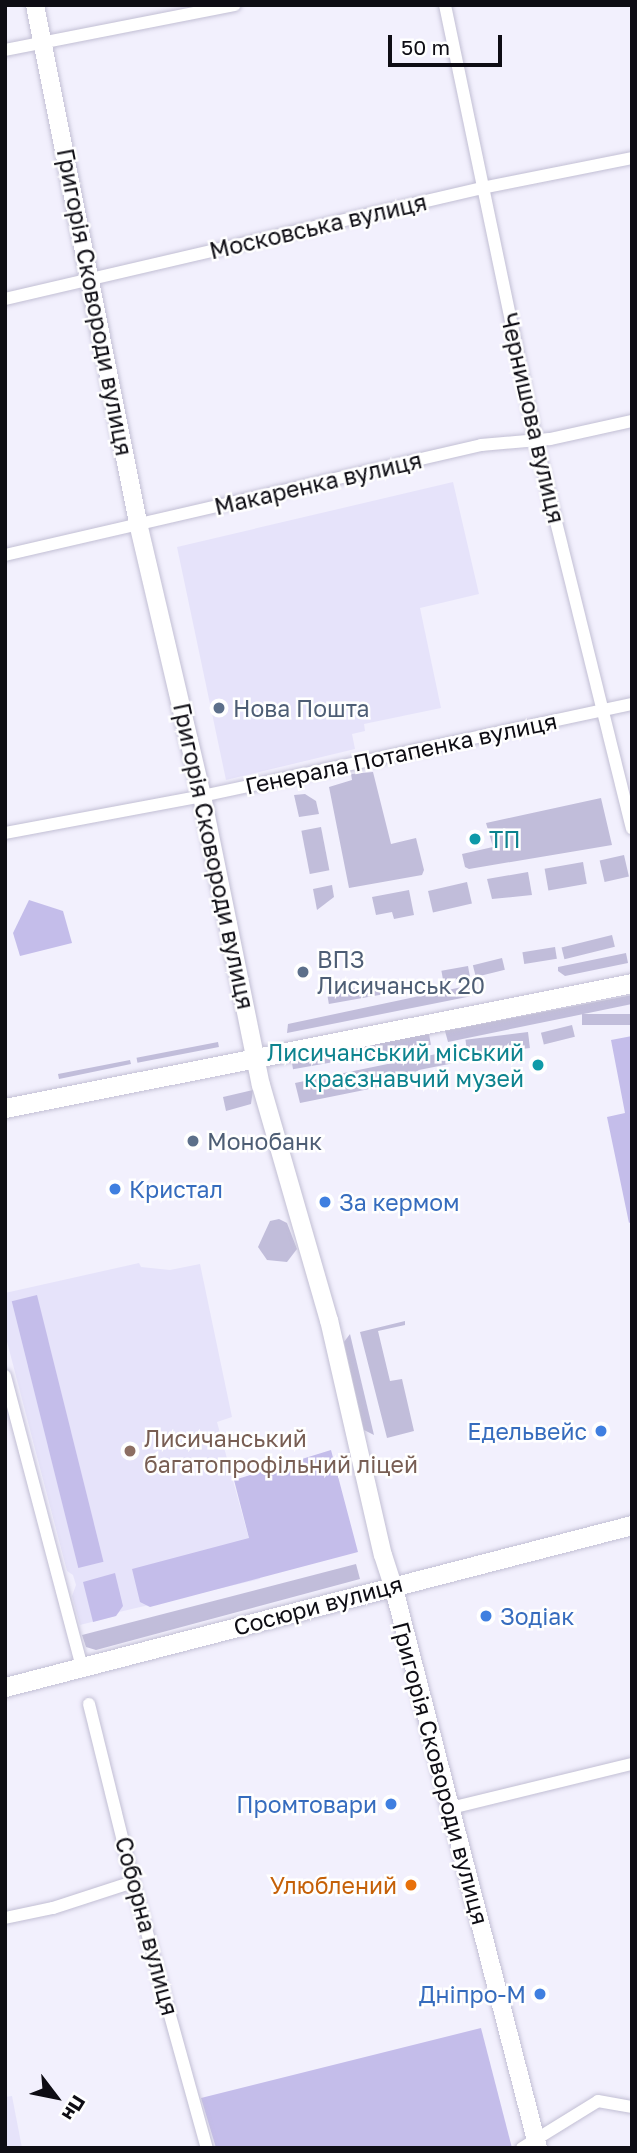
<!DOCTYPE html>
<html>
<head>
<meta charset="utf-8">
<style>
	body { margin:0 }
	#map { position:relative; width:637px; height:2153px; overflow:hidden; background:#f2f0fd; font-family:"Golos Text",sans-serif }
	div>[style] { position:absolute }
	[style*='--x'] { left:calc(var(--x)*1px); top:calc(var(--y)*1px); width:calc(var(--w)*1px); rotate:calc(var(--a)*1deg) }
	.built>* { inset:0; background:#e6e3fa }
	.green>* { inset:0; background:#c1bdda; transform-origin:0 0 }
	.forest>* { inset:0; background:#c4bdea; transform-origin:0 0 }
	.roads { filter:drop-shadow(0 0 2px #c2bfd4) drop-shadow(0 0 2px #c2bfd4) }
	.street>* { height:12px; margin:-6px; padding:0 6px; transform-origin:6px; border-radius:6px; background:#fff }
	.secondary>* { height:18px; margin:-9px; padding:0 9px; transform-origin:9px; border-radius:9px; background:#fff }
	.primary>* { height:19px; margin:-9.5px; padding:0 9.5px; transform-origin:9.5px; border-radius:9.5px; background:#fff }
	.dots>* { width:19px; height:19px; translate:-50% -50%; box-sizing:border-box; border:4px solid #fff; border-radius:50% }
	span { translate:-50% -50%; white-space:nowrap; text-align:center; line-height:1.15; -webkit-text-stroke:5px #fff; paint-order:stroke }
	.street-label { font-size:23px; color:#0e0d14 }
	.service-label { font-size:23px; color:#4e5e75 }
	.left { translate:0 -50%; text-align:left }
	.culture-label { font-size:23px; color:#0d838f }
	.right { translate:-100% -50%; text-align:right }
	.shop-label { font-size:23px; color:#366cbe }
	.education-label { font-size:23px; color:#785e54 }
	.food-label { font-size:23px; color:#c56008 }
	.frame { position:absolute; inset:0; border:7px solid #0e0d14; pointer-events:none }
	.north { position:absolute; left:21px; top:2062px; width:70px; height:70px; -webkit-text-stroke:5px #fff; paint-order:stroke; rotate:122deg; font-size:19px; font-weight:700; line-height:28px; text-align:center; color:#0e0d14 }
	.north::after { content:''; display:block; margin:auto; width:24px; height:32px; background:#0e0d14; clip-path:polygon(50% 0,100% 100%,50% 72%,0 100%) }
	.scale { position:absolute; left:388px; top:35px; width:114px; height:32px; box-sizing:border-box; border:4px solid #0e0d14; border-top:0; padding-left:9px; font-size:21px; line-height:24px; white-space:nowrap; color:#0e0d14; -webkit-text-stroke:5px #fff; paint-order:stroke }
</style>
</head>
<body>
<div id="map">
	<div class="built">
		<div style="clip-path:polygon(453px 482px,479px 594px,420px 608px,441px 708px,364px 724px,365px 731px,352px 734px,355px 749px,226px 780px,177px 547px)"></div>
		<div style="clip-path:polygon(139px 1263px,141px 1267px,170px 1270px,200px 1264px,232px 1417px,217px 1422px,260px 1579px,119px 1612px,116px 1616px,80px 1625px,72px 1596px,76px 1585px,73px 1575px,67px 1571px,5px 1334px,5px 1293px)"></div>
		<div style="clip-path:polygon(12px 2096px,22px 2148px,5px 2148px,5px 2097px)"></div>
	</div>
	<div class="green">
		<div style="clip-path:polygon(373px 772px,391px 844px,416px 838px,424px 870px,422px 875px,349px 888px,329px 787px,352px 780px,351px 774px)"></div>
		<div style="clip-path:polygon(305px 794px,316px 801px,319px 814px,299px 817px,294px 795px)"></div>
		<div style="clip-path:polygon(601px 798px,612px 845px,469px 869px,465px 867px,462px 854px,493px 847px,486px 823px)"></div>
		<div style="left:321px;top:827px;width:44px;height:20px;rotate:79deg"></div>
		<div style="left:624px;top:855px;width:22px;height:25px;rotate:77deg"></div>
		<div style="left:583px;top:862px;width:22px;height:39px;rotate:80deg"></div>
		<div style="clip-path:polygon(528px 872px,532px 895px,492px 899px,487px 879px)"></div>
		<div style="left:467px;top:882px;width:22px;height:40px;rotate:77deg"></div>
		<div style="clip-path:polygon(332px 885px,334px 897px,317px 910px,313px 889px)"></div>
		<div style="clip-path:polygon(409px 890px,414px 915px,394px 919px,392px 912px,376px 915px,372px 897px)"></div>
		<div style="left:612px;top:935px;width:12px;height:52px;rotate:76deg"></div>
		<div style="left:555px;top:947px;width:12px;height:33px;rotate:81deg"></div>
		<div style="clip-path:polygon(626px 953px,628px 963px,565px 976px,558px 971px,558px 967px)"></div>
		<div style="left:502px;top:958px;width:12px;height:30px;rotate:76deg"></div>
		<div style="left:468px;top:966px;width:11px;height:27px;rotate:80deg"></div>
		<div style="left:390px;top:982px;width:11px;height:64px;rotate:80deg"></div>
		<div style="clip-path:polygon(476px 984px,472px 996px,287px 1033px,288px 1024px)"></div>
		<div style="clip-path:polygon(632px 995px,632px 1004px,448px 1042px,445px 1031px)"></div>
		<div style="left:632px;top:1014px;width:11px;height:50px;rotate:90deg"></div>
		<div style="left:572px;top:1025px;width:12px;height:32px;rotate:76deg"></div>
		<div style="left:528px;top:1032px;width:16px;height:63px;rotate:83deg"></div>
		<div style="left:429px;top:1034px;width:11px;height:140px;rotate:80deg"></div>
		<div style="left:218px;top:1042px;width:5px;height:83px;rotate:79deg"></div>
		<div style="clip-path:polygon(451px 1051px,454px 1063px,419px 1070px,399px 1083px,300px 1103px,295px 1083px)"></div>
		<div style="clip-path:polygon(130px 1060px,131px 1064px,59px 1079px,58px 1074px)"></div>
		<div style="clip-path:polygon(253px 1090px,251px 1104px,226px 1111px,223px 1097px)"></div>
		<div style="clip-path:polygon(279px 1219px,287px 1223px,297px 1249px,287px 1262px,267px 1260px,258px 1247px,270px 1221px)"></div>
		<div style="clip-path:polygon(405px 1321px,405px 1325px,378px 1331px,390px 1381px,402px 1379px,414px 1431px,387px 1438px,360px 1332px)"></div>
		<div style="clip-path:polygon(350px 1334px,374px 1435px,364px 1430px,344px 1342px)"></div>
		<div style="clip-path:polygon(356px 1564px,360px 1579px,96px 1650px,86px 1647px,82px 1635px)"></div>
	</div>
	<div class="forest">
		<div style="clip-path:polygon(29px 900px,63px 911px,72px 943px,20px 956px,13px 933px)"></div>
		<div style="clip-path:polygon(632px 1036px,632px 1221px,629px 1223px,607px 1117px,625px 1113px,611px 1040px)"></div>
		<div style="left:37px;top:1295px;width:275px;height:26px;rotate:76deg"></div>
		<div style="clip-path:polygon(331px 1450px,358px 1552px,150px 1607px,140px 1602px,132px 1569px,249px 1538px,234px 1480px)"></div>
		<div style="clip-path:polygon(115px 1573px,123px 1606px,116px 1616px,93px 1622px,83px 1582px)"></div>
		<div style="clip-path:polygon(481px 2028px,512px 2148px,216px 2148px,201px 2098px)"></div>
	</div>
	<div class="roads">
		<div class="street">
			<div style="--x:445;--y:5;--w:445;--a:78.2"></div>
			<div style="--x:536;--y:441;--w:399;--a:76.1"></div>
			<div style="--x:5;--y:50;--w:234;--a:-11.1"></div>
			<div style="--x:5;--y:299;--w:490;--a:-13.1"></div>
			<div style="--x:482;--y:188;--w:153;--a:-11.3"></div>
			<div style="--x:5;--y:555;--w:489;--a:-13"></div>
			<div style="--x:481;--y:445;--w:69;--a:-5"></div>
			<div style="--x:550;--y:439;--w:84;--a:-12.4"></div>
			<div style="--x:5;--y:833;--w:200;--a:-10.6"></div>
			<div style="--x:202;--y:796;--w:440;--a:-12.1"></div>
			<div style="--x:5;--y:1376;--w:301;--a:75.2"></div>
			<div style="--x:89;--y:1704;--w:183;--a:76.1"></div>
			<div style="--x:133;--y:1882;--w:276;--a:74.5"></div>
			<div style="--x:451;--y:1808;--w:186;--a:-13.7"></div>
			<div style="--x:5;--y:1918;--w:49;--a:-11.8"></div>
			<div style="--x:53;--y:1908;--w:84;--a:-18"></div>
			<div style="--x:522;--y:2148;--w:89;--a:-31.7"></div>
			<div style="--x:598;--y:2101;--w:35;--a:10"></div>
		</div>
		<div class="secondary">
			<div style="--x:35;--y:5;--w:528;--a:78.75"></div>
			<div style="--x:138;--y:523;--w:280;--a:76.8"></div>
			<div style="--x:202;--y:796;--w:295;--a:78.5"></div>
			<div style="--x:261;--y:1085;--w:245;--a:73.9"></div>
			<div style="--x:329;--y:1320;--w:241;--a:77.1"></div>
			<div style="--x:383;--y:1555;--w:32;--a:72"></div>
			<div style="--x:393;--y:1585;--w:581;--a:75.56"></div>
		</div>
		<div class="primary">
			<div style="--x:5;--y:1108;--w:639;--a:-11.27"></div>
			<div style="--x:5;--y:1687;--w:648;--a:-14.49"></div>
		</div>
	</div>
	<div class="dots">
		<div style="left:219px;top:708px;background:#5c6f8a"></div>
		<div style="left:475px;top:839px;background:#0f9aa8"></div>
		<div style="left:303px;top:972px;background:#5c6f8a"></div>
		<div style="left:538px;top:1065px;background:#0f9aa8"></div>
		<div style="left:193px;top:1141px;background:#5c6f8a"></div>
		<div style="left:115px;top:1189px;background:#3f7fe0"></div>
		<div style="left:325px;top:1202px;background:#3f7fe0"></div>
		<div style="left:601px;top:1431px;background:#3f7fe0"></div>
		<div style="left:130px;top:1451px;background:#8d6e63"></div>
		<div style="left:486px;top:1616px;background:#3f7fe0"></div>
		<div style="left:391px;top:1804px;background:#3f7fe0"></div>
		<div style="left:411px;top:1885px;background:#e8710a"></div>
		<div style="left:540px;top:1994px;background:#3f7fe0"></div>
	</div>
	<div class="street-label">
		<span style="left:318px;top:226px;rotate:-13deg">Московська вулиця</span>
		<span style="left:95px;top:302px;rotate:79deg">Григорія Сковороди вулиця</span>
		<span style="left:533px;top:418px;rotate:77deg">Чернишова вулиця</span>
		<span style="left:318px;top:483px;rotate:-13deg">Макаренка вулиця</span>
		<span style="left:401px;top:753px;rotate:-12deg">Генерала Потапенка вулиця</span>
		<span style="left:214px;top:856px;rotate:78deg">Григорія Сковороди вулиця</span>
		<span style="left:318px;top:1605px;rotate:-15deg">Сосюри вулиця</span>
		<span style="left:441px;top:1773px;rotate:75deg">Григорія Сковороди вулиця</span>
		<span style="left:147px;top:1926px;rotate:75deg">Соборна вулиця</span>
	</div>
	<div class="service-label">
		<span class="left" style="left:233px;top:708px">Нова Пошта</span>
		<span class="left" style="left:317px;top:972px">ВПЗ<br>Лисичанськ 20</span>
		<span class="left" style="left:207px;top:1141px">Монобанк</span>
	</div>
	<div class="culture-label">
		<span class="left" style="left:489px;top:839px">ТП</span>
		<span class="right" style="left:524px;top:1065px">Лисичанський міський<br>краєзнавчий музей</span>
	</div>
	<div class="shop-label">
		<span class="left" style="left:129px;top:1189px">Кристал</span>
		<span class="left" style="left:339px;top:1202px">За кермом</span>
		<span class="right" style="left:587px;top:1431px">Едельвейс</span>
		<span class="left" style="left:500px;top:1616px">Зодіак</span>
		<span class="right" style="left:377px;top:1804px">Промтовари</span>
		<span class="right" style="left:526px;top:1994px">Днiпро-М</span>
	</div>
	<div class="education-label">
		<span class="left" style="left:144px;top:1451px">Лисичанський<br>багатопрофільний ліцей</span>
	</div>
	<div class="food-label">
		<span class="right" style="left:397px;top:1885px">Улюблений</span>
	</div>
	<div class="frame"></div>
	<div class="north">Пн</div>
	<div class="scale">50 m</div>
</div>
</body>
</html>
